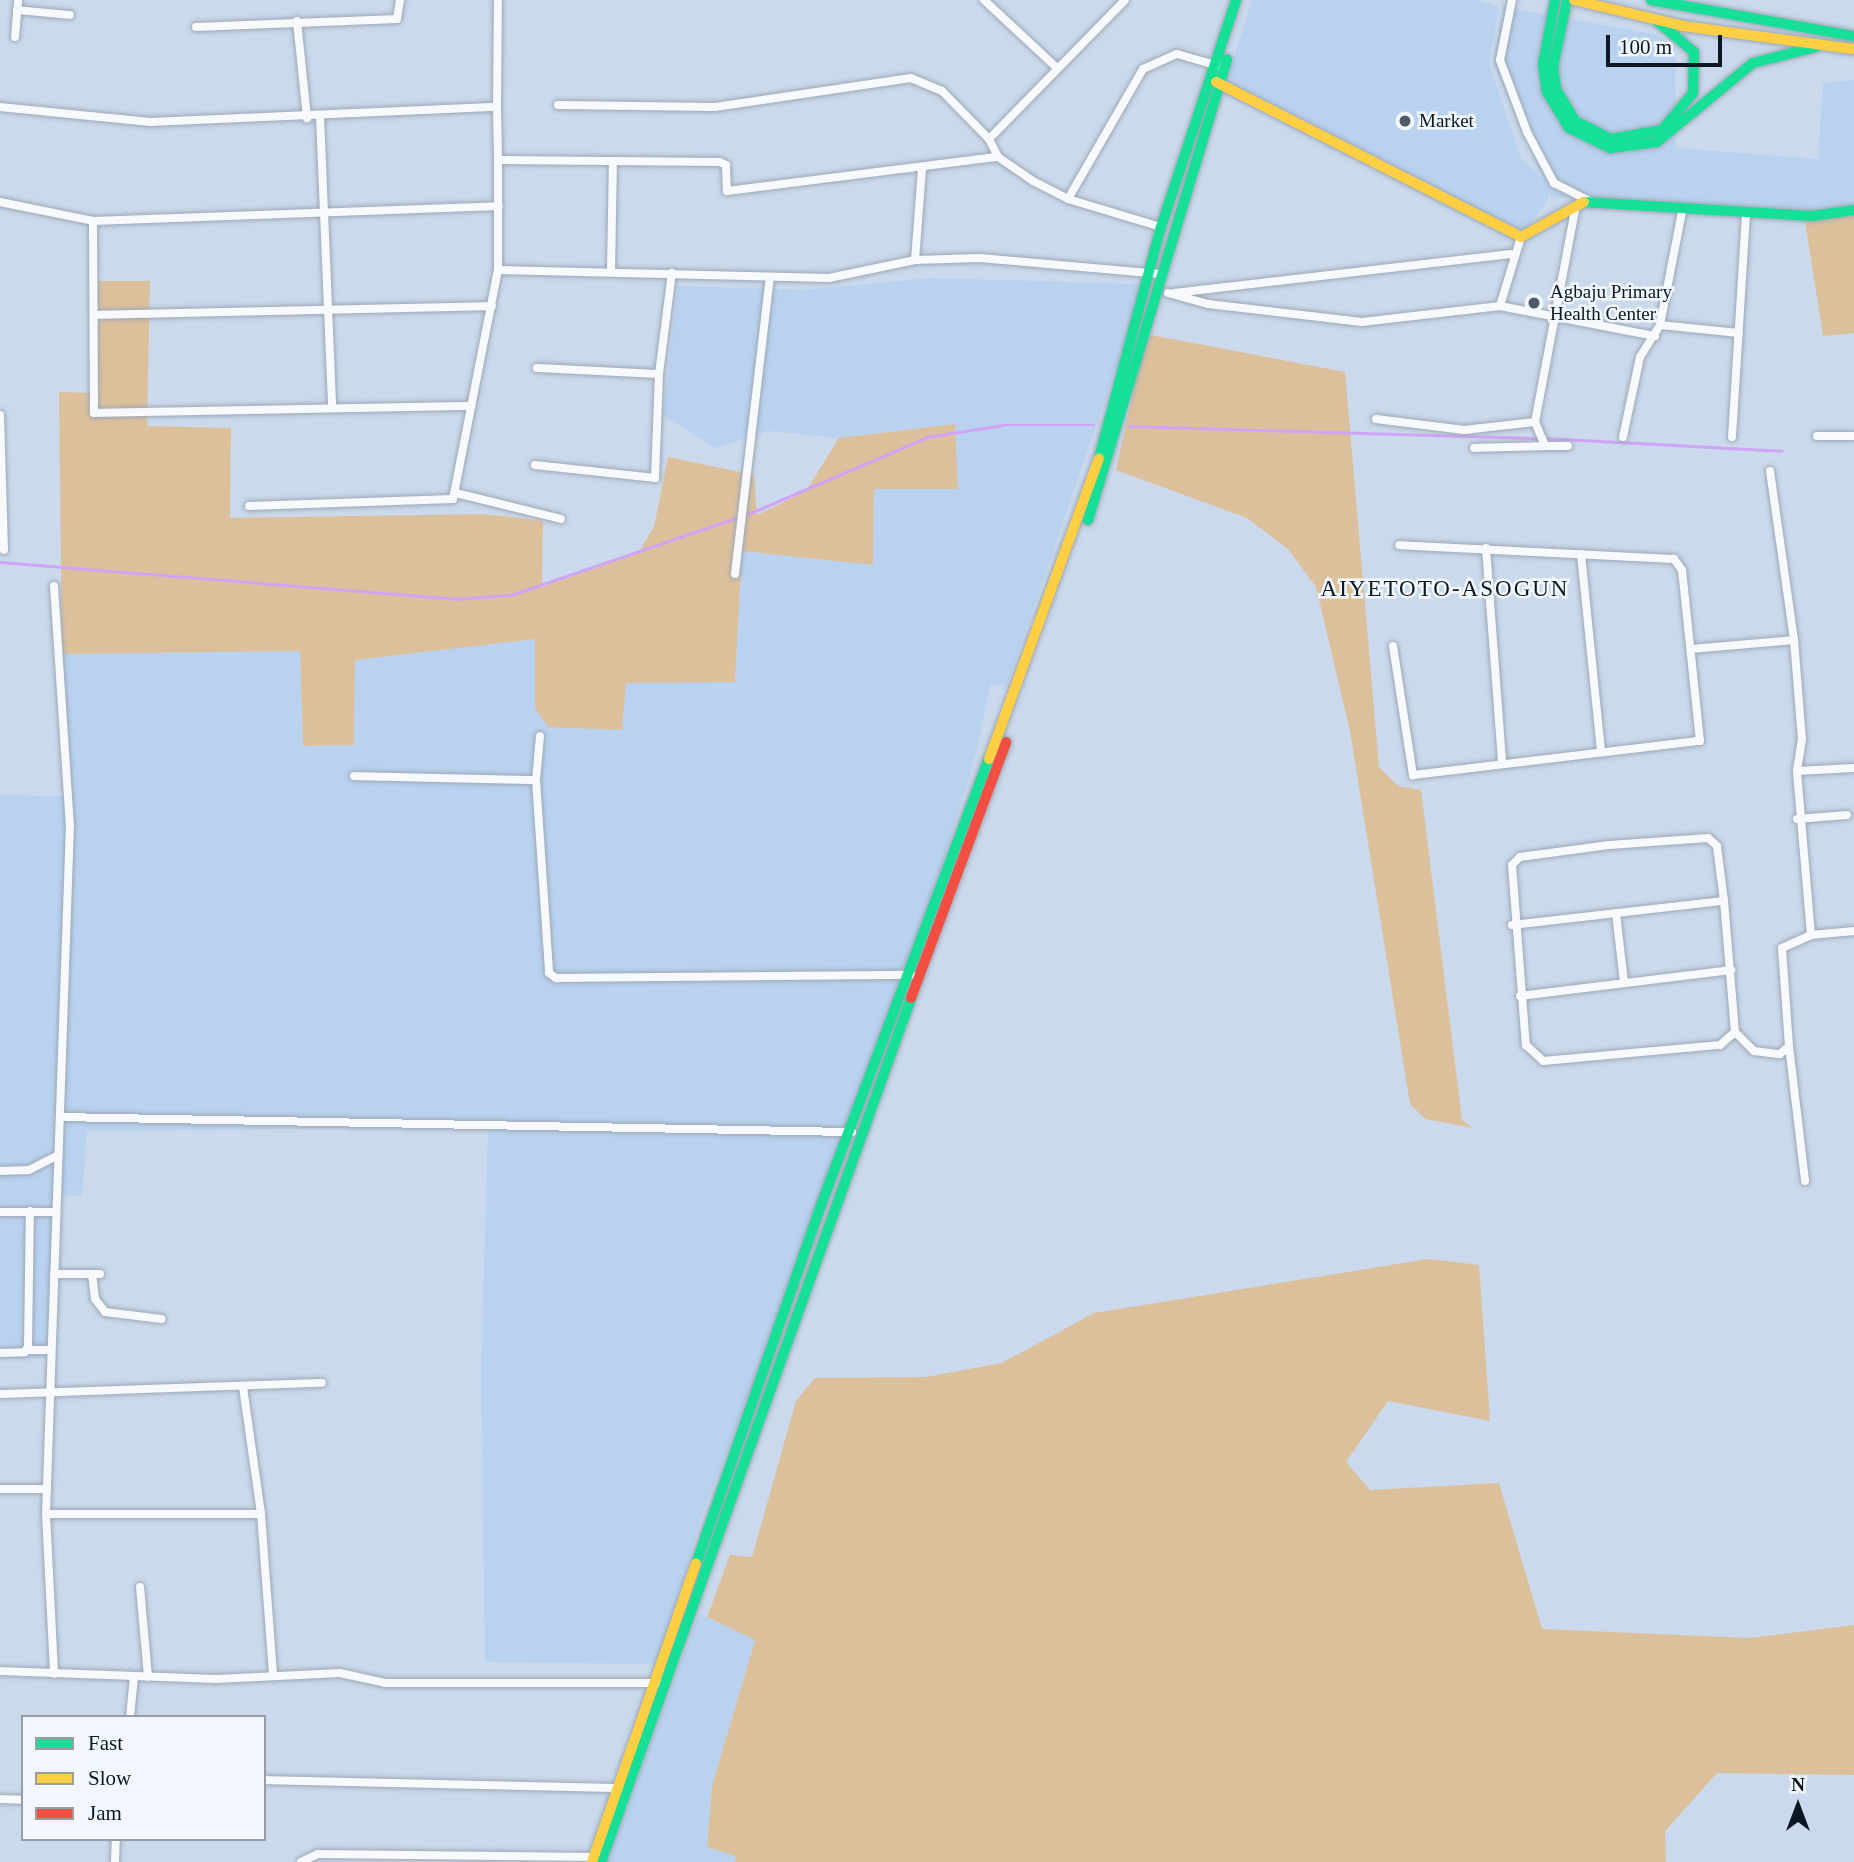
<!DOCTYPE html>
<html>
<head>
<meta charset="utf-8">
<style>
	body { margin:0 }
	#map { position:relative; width:1854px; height:1862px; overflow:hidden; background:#cad9eb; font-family:"Times New Roman",serif }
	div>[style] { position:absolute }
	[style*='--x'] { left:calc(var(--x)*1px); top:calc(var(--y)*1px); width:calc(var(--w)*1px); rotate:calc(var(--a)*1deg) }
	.built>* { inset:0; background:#b9d2ef }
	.green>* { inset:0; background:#dcc09c }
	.stream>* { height:2.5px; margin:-1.25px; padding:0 1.25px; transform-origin:1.25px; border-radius:1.25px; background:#cfa4f6 }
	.roads { filter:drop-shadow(0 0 2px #9ca8b6) drop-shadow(0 0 2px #9ca8b6) }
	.street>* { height:8px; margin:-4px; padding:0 4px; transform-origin:4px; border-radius:4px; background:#f7f9fc }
	.fast>* { height:10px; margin:-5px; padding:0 5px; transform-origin:5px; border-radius:5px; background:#16e098 }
	.slow>* { height:10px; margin:-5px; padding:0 5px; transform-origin:5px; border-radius:5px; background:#ffcf43 }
	.jam>* { height:10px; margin:-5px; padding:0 5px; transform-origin:5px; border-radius:5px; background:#f24e42 }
	.dots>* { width:19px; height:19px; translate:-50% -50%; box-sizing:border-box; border:4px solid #f1f7fd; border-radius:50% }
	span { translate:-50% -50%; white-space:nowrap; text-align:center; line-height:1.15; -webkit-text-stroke:5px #f1f7fd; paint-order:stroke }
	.poi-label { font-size:19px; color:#0d1723 }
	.left { translate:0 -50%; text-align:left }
	.quarter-label { font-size:23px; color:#0d1723; letter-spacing:2px }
	.legend { position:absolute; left:21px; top:1715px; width:245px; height:126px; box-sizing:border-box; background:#f1f7fd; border:2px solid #969da6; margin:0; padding:9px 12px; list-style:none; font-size:21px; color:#0d1723 }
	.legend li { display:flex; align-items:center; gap:14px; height:35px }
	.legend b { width:35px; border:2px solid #969da6 }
	.north { position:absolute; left:1763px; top:1771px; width:70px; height:70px; -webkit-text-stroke:5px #f1f7fd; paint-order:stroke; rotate:0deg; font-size:19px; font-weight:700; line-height:28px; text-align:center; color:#0d1723 }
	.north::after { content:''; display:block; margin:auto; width:24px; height:32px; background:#0d1723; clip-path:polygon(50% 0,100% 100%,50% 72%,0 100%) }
	.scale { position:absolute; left:1606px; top:35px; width:116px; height:32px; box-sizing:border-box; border:4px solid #0d1723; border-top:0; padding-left:9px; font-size:21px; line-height:24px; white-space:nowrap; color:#0d1723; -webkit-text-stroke:5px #f1f7fd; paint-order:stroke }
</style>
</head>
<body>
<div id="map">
	<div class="built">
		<div style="clip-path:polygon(1252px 0,1478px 0,1499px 7px,1489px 64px,1521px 158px,1547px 183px,1549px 198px,1524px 232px,1227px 80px)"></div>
		<div style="clip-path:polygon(1503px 7px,1654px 34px,1675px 48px,1676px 148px,1818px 159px,1823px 83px,1854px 80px,1854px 214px,1551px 197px,1493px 63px)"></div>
		<div style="clip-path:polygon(930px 278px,1145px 284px,1007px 685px,990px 685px,977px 750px,899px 1009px,700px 1520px,660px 1664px,485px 1662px,481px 1374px,488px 1127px,87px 1131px,82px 1196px,59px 1195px,49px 1358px,0 1358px,0 795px,67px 796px,62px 654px,300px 651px,303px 746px,354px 745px,355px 660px,535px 639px,535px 708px,626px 682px,735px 682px,742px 551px,872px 565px,874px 488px,957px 489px,954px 424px,839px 438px,768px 431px,715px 448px,663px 415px,678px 286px,804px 290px)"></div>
		<div style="clip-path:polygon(699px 1614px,755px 1639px,712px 1786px,707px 1847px,736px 1856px,734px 1862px,607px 1862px)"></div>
	</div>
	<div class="green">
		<div style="clip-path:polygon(1854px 215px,1854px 333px,1823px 336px,1805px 221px)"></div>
		<div style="clip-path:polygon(98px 281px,150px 281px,147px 426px,231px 428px,230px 518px,484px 514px,543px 521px,542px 587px,638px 553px,654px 527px,668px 457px,754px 475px,757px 515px,806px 491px,839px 438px,955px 424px,958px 489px,874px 489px,873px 565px,742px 551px,735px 682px,626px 683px,622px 730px,548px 727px,535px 708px,535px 639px,355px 660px,354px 745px,303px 746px,300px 651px,62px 654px,59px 392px,98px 393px)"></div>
		<div style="clip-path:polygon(1146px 334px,1345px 372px,1379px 767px,1398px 786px,1421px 790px,1462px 1120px,1473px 1128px,1425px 1119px,1410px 1104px,1350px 731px,1316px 587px,1289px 550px,1247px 518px,1116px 470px)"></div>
		<div style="clip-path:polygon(1428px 1259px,1479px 1265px,1490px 1421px,1388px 1401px,1346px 1462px,1370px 1490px,1499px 1483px,1542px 1629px,1749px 1638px,1854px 1625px,1854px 1775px,1717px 1773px,1665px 1831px,1666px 1862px,734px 1862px,736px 1856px,707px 1847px,712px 1786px,755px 1640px,707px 1617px,730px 1555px,752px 1557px,796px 1401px,815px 1378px,926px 1377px,1002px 1363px,1094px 1313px)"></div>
	</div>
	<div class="stream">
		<div style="--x:1129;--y:426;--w:409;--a:1.7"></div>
		<div style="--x:1545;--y:438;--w:237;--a:3.1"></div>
		<div style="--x:0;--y:562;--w:457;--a:4.6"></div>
		<div style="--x:455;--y:599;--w:56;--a:-4.1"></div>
		<div style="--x:511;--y:595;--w:256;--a:-18.9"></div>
		<div style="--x:753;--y:512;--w:189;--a:-23.3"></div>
		<div style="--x:927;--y:437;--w:78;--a:-8.9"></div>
		<div style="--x:1004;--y:425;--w:90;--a:0"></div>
	</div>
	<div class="roads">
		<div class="street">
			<div style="--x:984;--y:0;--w:100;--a:43"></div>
			<div style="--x:1512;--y:0;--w:61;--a:101.3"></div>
			<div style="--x:1500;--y:60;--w:77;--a:69.4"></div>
			<div style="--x:1527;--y:132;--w:58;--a:62.1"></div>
			<div style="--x:1554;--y:183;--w:38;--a:27"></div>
			<div style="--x:17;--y:10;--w:53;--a:5.4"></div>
			<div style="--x:297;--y:21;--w:98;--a:84.1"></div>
			<div style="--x:196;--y:27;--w:201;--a:-2.3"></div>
			<div style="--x:397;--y:19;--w:19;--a:-81"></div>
			<div style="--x:15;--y:37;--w:37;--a:-85"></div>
			<div style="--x:558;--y:105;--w:157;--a:0.7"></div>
			<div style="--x:715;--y:107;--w:198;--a:-8.4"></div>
			<div style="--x:911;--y:78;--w:34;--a:23"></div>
			<div style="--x:942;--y:91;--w:67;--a:45.6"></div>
			<div style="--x:989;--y:139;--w:20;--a:63"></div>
			<div style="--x:998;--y:157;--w:42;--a:34.4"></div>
			<div style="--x:1033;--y:181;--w:39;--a:27"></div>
			<div style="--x:1068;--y:199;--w:97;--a:16.8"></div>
			<div style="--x:0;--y:107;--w:151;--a:5.7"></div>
			<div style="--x:150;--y:122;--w:347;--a:-2.5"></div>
			<div style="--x:497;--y:107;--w:53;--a:88.9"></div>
			<div style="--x:497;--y:107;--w:107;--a:-89.5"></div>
			<div style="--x:320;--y:117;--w:289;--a:87.6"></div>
			<div style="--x:989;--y:139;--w:194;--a:-45.6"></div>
			<div style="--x:1068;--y:199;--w:150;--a:-60"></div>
			<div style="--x:1143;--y:69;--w:37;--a:-24"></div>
			<div style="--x:1177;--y:54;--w:44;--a:15.9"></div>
			<div style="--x:0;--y:202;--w:95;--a:11.5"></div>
			<div style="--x:93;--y:221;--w:406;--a:-2.1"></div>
			<div style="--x:93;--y:221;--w:192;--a:89.7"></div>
			<div style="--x:94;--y:413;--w:377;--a:-1.1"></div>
			<div style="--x:915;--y:260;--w:92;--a:-85.6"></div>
			<div style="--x:498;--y:270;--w:331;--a:1.4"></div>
			<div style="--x:829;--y:278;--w:88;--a:-11.8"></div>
			<div style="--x:915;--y:260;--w:65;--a:-1.8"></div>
			<div style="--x:980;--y:258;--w:181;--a:5.1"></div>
			<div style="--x:611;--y:272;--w:110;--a:-89"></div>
			<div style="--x:1168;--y:293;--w:41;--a:15.4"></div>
			<div style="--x:1208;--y:304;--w:155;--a:6.7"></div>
			<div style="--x:1362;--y:322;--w:139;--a:-6.6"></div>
			<div style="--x:1500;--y:306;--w:158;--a:11"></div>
			<div style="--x:1174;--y:293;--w:339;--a:-6.6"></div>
			<div style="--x:1500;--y:306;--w:72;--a:-73.1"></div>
			<div style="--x:94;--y:315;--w:398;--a:-1.3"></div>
			<div style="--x:1660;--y:325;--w:79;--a:5.8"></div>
			<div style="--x:537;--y:368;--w:122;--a:2.8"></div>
			<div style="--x:0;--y:415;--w:135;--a:88.3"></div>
			<div style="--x:1376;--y:419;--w:89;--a:7.1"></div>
			<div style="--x:1464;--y:430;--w:71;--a:-6.4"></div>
			<div style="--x:1535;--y:422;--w:220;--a:-79.3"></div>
			<div style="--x:1535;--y:422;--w:26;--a:67"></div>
			<div style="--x:1545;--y:446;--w:23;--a:0"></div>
			<div style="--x:1817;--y:436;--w:37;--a:0"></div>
			<div style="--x:1623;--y:437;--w:82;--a:-78"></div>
			<div style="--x:1640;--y:357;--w:38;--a:-58"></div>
			<div style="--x:1660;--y:325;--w:120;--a:-79"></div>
			<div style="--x:1732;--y:437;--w:225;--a:-86.4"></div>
			<div style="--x:1474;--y:448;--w:71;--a:-1.6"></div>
			<div style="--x:535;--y:465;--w:121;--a:6.2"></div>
			<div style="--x:655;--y:478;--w:104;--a:-87.8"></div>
			<div style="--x:659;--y:374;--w:102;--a:-82.7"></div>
			<div style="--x:1770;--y:471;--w:171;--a:81.9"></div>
			<div style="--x:1794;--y:640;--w:99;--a:85.4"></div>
			<div style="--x:1802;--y:739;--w:32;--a:99"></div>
			<div style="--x:456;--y:493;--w:108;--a:13.9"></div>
			<div style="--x:249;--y:506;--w:204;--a:-2"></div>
			<div style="--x:453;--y:499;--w:233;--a:-78.9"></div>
			<div style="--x:498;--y:270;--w:110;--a:-90"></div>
			<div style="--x:498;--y:160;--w:222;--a:0.5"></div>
			<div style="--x:720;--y:162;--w:7;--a:27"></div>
			<div style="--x:726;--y:165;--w:26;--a:88"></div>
			<div style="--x:727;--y:191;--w:273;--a:-7.2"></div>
			<div style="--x:1486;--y:548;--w:214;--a:85.7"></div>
			<div style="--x:1581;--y:554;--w:197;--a:84.2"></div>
			<div style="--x:735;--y:574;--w:299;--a:-83.3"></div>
			<div style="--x:54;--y:586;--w:239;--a:86.2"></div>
			<div style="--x:70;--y:824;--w:690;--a:91.99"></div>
			<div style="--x:46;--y:1514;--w:160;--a:87.1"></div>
			<div style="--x:1393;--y:646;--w:131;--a:81.2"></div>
			<div style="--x:1413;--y:775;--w:289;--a:-6.8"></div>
			<div style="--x:1700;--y:741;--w:172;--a:-96"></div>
			<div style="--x:1682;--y:570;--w:14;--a:-126"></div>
			<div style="--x:1674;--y:559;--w:275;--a:-177.1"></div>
			<div style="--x:1692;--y:649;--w:102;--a:-5"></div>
			<div style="--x:354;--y:776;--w:182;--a:1.3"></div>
			<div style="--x:536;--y:780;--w:193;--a:86.1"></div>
			<div style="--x:549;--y:973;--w:9;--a:36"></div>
			<div style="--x:556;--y:978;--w:355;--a:-0.5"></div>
			<div style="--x:536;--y:780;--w:44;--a:-84.8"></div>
			<div style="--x:1797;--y:819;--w:50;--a:-4.6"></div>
			<div style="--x:1616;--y:913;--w:69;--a:83.4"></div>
			<div style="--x:1512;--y:925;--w:213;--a:-6.5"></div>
			<div style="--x:1811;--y:935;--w:165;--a:-94.9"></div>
			<div style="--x:1797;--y:771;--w:57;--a:-3"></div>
			<div style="--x:1520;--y:996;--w:213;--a:-7"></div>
			<div style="--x:1735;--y:1032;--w:131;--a:-94.8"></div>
			<div style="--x:1724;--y:901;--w:55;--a:-97.3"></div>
			<div style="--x:1717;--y:846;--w:12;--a:-138"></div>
			<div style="--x:1708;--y:838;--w:99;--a:176"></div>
			<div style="--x:1609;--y:845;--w:90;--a:172.3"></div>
			<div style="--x:1520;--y:857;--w:11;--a:135"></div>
			<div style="--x:1512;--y:865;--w:181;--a:85.6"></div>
			<div style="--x:1526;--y:1045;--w:23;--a:43"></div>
			<div style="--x:1543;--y:1061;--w:178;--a:-5.2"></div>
			<div style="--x:1720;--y:1045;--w:20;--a:-41"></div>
			<div style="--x:1735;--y:1032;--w:27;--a:45"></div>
			<div style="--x:1754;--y:1051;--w:26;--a:7"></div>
			<div style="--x:1780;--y:1054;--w:12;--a:-42"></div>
			<div style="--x:1789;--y:1046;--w:98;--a:-94.1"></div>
			<div style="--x:1782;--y:948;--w:32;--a:-24"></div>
			<div style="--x:1811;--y:935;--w:43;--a:-5.3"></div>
			<div style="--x:1789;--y:1046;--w:136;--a:83.2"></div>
			<div style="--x:60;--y:1117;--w:792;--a:1.09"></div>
			<div style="--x:0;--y:1171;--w:29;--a:-2"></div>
			<div style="--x:29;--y:1170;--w:33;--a:-27"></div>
			<div style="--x:0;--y:1212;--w:56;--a:0"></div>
			<div style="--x:54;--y:1274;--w:46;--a:0"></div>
			<div style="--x:92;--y:1274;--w:25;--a:83"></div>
			<div style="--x:95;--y:1299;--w:16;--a:52"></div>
			<div style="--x:105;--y:1312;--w:57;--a:7"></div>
			<div style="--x:27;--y:1350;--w:24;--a:0"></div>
			<div style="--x:0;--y:1353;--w:25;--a:-2"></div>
			<div style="--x:25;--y:1352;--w:7;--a:-63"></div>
			<div style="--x:28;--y:1346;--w:135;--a:-89.2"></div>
			<div style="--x:243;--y:1387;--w:128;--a:81.9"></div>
			<div style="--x:261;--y:1514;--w:161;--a:85.7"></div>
			<div style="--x:0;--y:1394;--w:322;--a:-2"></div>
			<div style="--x:0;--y:1489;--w:47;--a:0"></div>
			<div style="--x:46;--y:1514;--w:215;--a:0"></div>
			<div style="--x:140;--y:1587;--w:90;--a:84.9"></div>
			<div style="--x:0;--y:1671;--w:216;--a:2.1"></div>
			<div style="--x:216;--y:1679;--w:124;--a:-2.8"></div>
			<div style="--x:340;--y:1673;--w:46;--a:12.5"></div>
			<div style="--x:385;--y:1683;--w:274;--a:0"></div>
			<div style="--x:130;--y:1717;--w:40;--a:-84.3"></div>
			<div style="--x:264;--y:1780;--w:357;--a:1.3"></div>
			<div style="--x:0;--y:1799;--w:23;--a:2"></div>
			<div style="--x:115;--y:1862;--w:23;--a:-88"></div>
			<div style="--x:301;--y:1862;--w:19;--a:-25"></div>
			<div style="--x:318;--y:1854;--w:279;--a:0.6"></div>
		</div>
		<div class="fast">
			<div style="--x:1555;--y:0;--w:66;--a:100.5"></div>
			<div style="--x:1543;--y:65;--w:27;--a:82"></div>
			<div style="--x:1547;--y:92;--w:42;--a:58.6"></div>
			<div style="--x:1569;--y:128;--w:46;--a:26"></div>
			<div style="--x:1610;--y:148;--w:47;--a:-7.3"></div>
			<div style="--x:1657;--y:142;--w:124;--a:-39.5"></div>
			<div style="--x:1753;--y:63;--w:65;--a:-14.3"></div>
			<div style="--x:1567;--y:0;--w:68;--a:101.8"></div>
			<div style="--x:1553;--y:67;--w:22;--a:82"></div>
			<div style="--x:1556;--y:89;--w:37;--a:59"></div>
			<div style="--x:1575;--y:121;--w:40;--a:26.6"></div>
			<div style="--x:1611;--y:139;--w:52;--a:-10"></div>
			<div style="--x:1662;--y:130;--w:48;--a:-50"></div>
			<div style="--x:1693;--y:93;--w:41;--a:-88.6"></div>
			<div style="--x:1694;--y:52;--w:48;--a:-140"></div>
			<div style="--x:1651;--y:0;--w:206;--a:10.1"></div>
			<div style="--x:1584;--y:202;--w:228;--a:3.5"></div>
			<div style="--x:1812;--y:216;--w:42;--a:-8.1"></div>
			<div style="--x:1099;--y:458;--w:239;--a:-75"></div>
			<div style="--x:1161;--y:227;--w:239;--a:-71.7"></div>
			<div style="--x:1088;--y:520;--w:481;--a:-73.2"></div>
			<div style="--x:696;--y:1564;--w:372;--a:-70.8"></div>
			<div style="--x:818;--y:1213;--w:485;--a:-69.4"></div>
			<div style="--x:601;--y:1862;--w:918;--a:-70.26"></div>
		</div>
		<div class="slow">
			<div style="--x:1574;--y:0;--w:112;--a:13.4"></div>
			<div style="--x:1683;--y:26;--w:173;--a:7.7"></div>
			<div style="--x:1216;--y:82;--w:342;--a:26.9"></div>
			<div style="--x:1521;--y:237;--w:72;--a:-29.1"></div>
			<div style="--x:989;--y:759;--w:320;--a:-69.9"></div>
			<div style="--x:592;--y:1862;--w:316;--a:-70.8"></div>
		</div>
		<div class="jam">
			<div style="--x:911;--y:998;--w:273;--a:-69.6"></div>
		</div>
	</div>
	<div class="dots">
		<div style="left:1405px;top:121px;background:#4f5b69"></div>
		<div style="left:1534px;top:303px;background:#4f5b69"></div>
	</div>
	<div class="poi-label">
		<span class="left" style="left:1419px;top:121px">Market</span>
		<span class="left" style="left:1550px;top:303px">Agbaju Primary<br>Health Center</span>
	</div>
	<div class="quarter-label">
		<span style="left:1445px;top:589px">AIYETOTO-ASOGUN</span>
	</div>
	<ul class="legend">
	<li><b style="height:9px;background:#16e098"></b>Fast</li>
	<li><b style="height:9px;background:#ffcf43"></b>Slow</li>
	<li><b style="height:9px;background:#f24e42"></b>Jam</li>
	</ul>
	<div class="north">N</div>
	<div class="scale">100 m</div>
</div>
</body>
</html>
